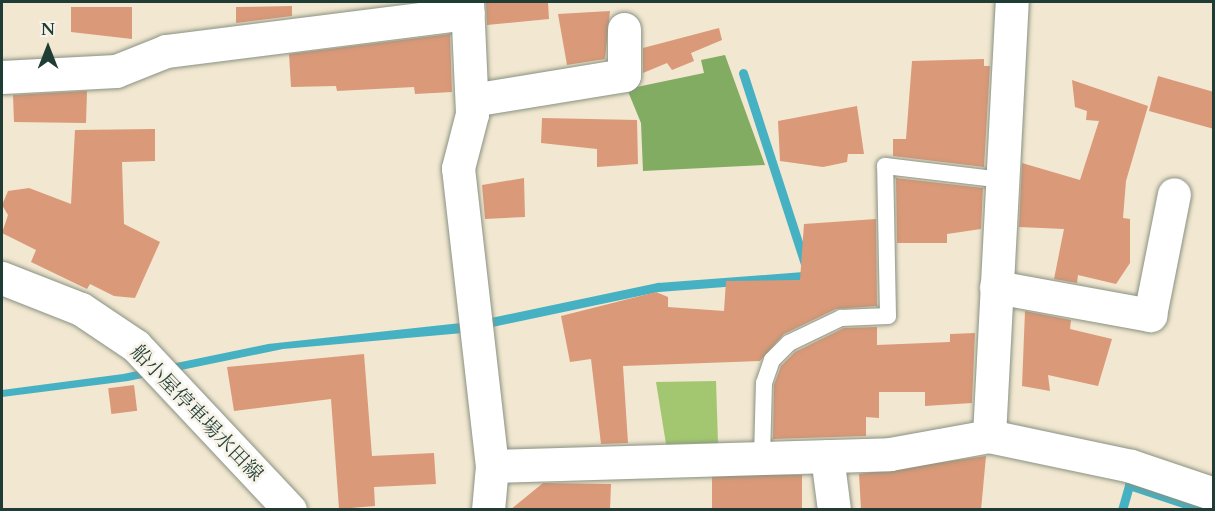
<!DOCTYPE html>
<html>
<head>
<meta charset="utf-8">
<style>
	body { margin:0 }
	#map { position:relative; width:1215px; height:511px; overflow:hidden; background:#f2e7d0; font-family:Cardo,"Noto Serif JP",serif }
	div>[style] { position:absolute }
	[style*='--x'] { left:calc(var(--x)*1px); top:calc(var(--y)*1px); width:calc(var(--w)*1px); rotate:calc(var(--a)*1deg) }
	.green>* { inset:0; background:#a2c770 }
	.forest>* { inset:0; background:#81ac62 }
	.water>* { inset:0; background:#45b1c2 }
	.stream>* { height:9px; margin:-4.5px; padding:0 4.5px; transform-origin:4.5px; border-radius:4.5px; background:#45b1c2 }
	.building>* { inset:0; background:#da9978; transform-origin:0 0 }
	.roads { filter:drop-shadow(0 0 2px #889282) drop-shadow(0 0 2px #889282) }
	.service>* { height:16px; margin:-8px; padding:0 8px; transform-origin:8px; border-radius:8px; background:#fff }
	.minor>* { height:33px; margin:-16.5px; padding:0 16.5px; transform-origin:16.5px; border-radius:16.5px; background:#fff }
	.secondary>* { height:33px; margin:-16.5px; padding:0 16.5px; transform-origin:16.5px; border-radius:16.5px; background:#fff }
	span { translate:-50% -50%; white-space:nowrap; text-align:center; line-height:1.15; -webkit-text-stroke:5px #f7f3e8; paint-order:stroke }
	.street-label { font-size:20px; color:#1f3d34 }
	.frame { position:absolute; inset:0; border:3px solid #1f3d34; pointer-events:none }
	.north { position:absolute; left:18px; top:18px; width:60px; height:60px; -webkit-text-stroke:4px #f7f3e8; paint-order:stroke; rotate:0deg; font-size:16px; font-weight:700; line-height:24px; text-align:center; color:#1f3d34 }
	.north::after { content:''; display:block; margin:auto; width:21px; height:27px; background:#1f3d34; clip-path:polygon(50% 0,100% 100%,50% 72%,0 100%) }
</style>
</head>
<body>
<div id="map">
	<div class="green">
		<div style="clip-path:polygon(716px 381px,718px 443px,666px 444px,656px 382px)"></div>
	</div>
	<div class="forest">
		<div style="clip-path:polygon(725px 55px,765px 165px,643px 171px,641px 123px,627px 89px,704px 73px,701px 60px)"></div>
	</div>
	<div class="water">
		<div style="clip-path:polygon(461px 323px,463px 333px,283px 349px,128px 381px,2px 397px,2px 390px,123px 374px,268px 344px)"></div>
		<div style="clip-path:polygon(1129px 477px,1135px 479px,1126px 509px,1120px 510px)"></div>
	</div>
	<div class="stream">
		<div style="--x:482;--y:324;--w:180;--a:-11.9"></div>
		<div style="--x:658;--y:287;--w:146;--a:-4.3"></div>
		<div style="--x:804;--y:276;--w:7;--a:-63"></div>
		<div style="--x:807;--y:270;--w:207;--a:-108"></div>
		<div style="--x:1122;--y:510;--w:26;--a:-74"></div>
		<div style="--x:1129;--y:485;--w:79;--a:18.4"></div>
	</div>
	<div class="building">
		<div style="clip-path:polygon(486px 2px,548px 2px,549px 19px,487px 25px)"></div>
		<div style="clip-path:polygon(292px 6px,292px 16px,236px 23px,236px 7px)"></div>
		<div style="clip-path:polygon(71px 7px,132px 7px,132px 39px,71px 32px)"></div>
		<div style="clip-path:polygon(610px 11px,605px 59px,567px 65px,558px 14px)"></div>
		<div style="clip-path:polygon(719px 28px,722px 40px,691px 53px,694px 61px,672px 70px,667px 63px,643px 73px,643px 48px)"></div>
		<div style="clip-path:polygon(450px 34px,452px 92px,415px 94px,414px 87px,337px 91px,336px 86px,291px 87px,289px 54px)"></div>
		<div style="clip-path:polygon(984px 59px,984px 66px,990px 66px,984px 167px,893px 156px,893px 139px,906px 139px,912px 61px)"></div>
		<div style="clip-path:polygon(1158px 76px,1214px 92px,1214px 129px,1149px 111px)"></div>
		<div style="clip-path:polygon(1072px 80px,1148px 106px,1126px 181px,1123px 218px,1130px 219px,1130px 263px,1116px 284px,1078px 275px,1077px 283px,1054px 279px,1064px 229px,1019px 227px,1022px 163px,1080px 180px,1099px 121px,1086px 120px,1087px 111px,1075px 107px)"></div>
		<div style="clip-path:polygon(87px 91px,86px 123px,14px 122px,13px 95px)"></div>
		<div style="clip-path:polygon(857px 106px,864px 154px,848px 154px,847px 162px,823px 167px,780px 161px,778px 121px)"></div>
		<div style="clip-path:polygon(542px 118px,637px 120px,638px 164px,597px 167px,597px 149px,541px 143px)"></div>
		<div style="clip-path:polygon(155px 129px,155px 161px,122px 162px,124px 224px,160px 242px,135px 298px,114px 296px,90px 284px,87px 289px,31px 262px,36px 250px,2px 233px,8px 215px,2px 205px,8px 191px,29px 188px,71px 204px,75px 130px)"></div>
		<div style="clip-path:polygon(524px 178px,525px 217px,485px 219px,482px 185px)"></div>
		<div style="clip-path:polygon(896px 178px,983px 188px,981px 229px,947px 234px,947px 243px,897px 243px)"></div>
		<div style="clip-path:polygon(876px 219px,877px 306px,836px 309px,784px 334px,760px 361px,623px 366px,628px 443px,601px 444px,591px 359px,570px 362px,561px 316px,656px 292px,668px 297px,668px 307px,724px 311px,726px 281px,800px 280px,804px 224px)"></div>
		<div style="clip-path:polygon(1025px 311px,1071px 320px,1070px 329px,1112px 339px,1098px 386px,1048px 375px,1050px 391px,1022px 386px)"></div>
		<div style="clip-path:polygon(877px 327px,877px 345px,950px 342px,950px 334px,975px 333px,972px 403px,925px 406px,925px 392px,879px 392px,879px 418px,866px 417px,866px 436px,773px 439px,774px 385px,781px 366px,795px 352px,844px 328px)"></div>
		<div style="clip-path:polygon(364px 354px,372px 456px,434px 453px,436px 484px,374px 487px,375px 506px,339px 509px,331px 399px,234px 411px,227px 367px)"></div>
		<div style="left:134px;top:385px;width:26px;height:26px;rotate:83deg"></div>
		<div style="clip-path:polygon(986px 456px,981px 510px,861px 510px,859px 474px)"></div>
		<div style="left:802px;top:475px;width:35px;height:90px;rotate:90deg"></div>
		<div style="clip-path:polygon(543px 483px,611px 484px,610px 510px,510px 510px)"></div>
	</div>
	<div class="roads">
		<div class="service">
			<div style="--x:762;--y:458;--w:75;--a:-88.5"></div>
			<div style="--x:764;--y:383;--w:24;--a:-71"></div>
			<div style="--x:772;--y:360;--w:24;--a:-45"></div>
			<div style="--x:789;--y:343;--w:58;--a:-25.7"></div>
			<div style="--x:841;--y:318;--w:47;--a:-2.4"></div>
			<div style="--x:888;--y:316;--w:150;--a:-91.1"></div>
			<div style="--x:885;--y:166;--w:118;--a:6.8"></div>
		</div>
		<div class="minor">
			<div style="--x:467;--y:2;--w:112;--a:87.4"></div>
			<div style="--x:472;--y:114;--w:56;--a:104.5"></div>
			<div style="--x:458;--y:168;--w:300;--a:83.5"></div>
			<div style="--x:492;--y:466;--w:44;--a:95.2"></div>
			<div style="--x:2;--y:77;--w:114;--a:-3"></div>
			<div style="--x:116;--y:71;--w:54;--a:-21.8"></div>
			<div style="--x:166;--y:51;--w:304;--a:-7.2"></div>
			<div style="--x:472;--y:100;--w:154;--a:-9.3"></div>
			<div style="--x:624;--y:75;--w:46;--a:-90"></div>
			<div style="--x:996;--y:287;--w:157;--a:10.3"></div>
			<div style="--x:1150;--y:315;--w:123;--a:-78.8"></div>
			<div style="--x:989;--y:436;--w:435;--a:-87"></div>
			<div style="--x:827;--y:456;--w:54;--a:82.6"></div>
			<div style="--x:492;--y:466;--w:398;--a:-1.7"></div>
			<div style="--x:890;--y:454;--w:101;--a:-10.3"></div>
			<div style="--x:989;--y:436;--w:145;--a:11.9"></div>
			<div style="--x:1131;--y:466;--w:88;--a:18.6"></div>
		</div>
		<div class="secondary">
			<div style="--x:2;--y:278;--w:85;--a:21.4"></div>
			<div style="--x:81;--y:309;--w:66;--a:33.9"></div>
			<div style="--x:136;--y:346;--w:225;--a:46.8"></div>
		</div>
	</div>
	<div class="street-label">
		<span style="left:197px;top:413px;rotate:46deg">船小屋停車場水田線</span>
	</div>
	<div class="frame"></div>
	<div class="north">N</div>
</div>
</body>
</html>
